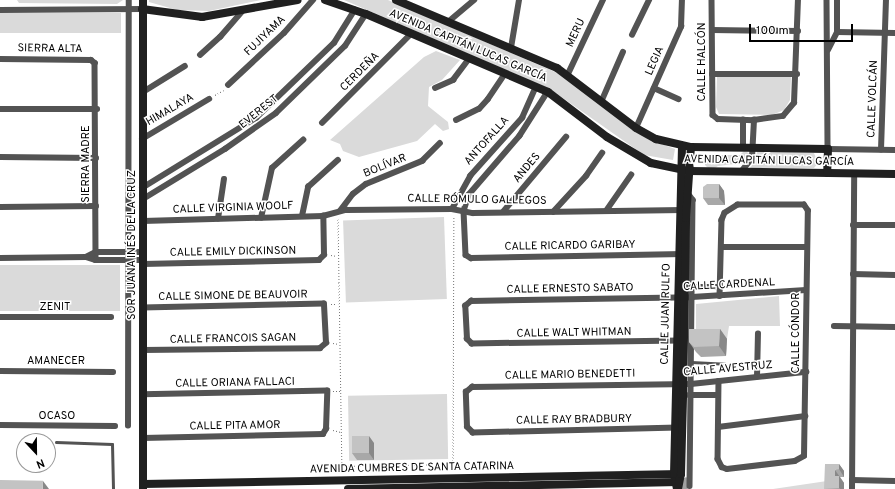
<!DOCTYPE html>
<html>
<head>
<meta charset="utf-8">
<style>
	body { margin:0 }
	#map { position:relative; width:895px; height:489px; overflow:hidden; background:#fff; font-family:Overpass,sans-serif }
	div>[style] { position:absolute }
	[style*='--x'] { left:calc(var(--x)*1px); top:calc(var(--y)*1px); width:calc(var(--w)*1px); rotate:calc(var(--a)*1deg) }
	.green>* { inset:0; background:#dadada; transform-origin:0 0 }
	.canal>* { height:7px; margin:-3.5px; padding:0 3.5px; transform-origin:3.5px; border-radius:3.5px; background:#a1a1a1 }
	.path>* { height:1px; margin-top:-0.5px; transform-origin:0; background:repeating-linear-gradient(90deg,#757575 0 1px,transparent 0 3px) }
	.lane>* { height:3px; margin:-1.5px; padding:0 1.5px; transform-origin:1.5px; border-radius:1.5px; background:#535353 }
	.street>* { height:5.5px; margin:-2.75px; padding:0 2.75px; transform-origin:2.75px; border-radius:2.75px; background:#535353 }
	.secondary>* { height:8px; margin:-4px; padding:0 4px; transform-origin:4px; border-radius:4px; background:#202020 }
	.wall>* { inset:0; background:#a8a8a8 }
	.shaded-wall>* { inset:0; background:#888 }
	.building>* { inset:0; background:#c3c3c3; transform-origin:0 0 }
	span { translate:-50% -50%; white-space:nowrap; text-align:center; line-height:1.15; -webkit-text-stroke:3px #fff; paint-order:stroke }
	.street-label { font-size:11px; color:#000 }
	.north { position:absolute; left:16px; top:433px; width:40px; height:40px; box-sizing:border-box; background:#fff; border:1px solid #999; border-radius:50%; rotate:158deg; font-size:11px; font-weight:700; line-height:16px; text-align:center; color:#000 }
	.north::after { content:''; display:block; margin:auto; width:14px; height:18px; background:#000; clip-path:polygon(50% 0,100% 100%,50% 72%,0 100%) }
	.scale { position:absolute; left:749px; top:24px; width:104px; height:18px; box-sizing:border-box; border:2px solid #000; border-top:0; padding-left:5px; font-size:12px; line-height:14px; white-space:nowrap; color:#000; -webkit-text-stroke:3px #fff; paint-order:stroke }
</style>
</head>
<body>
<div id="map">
	<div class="green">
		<div style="clip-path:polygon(17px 0,123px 0,117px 4px,19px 3px)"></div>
		<div style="clip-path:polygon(149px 0,261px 0,209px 11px,177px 10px,149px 2px)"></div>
		<div style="clip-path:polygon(344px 0,388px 0,560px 74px,648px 139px,675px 149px,673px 160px,644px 155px,550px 89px)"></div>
		<div style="left:0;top:13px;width:121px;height:20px"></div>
		<div style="clip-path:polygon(436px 51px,460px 60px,442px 80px,429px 87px,428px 106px,448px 122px,449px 129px,443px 131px,435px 124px,417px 141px,359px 157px,343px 151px,340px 144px,330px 140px,424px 57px)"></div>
		<div style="clip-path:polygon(717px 77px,791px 77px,790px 100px,784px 110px,772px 115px,719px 114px,716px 107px)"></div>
		<div style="clip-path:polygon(744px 151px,749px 153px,743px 163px,718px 166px,715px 168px,708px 168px,705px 165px,705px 159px,709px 155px,740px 155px)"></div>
		<div style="clip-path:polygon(757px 151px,814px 153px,818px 163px,814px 168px,750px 168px,756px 160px)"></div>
		<div style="left:444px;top:217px;width:82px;height:101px;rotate:88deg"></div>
		<div style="left:0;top:265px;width:120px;height:46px"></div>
		<div style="clip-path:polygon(779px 296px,780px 326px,729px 326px,727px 339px,696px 339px,696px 304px)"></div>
		<div style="left:447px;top:394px;width:65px;height:99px;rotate:89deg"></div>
		<div style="clip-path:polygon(827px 481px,827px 489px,773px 489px)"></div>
	</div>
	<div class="canal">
		<div style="--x:683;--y:489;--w:9;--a:-72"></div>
	</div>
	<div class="path">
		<div style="--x:215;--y:95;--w:10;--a:-29"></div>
		<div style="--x:338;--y:219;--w:247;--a:89.1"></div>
		<div style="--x:342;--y:466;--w:111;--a:-1"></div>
		<div style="--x:453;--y:464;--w:248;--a:-89.8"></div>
		<div style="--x:331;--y:255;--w:6;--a:9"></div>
		<div style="--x:331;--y:304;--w:6;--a:0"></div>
		<div style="--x:333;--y:343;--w:6;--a:9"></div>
		<div style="--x:333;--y:391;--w:7;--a:0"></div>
		<div style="--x:333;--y:430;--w:8;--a:14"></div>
		<div style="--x:401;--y:465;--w:6;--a:90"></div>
	</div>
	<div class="lane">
		<div style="--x:691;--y:362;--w:34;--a:3"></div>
		<div style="--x:56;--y:442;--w:56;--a:2"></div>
		<div style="--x:112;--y:444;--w:45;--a:88.7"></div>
	</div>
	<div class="street">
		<div style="--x:712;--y:0;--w:115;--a:89.5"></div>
		<div style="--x:713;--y:115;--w:6;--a:39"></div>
		<div style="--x:718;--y:119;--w:36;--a:2"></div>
		<div style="--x:754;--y:120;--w:29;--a:-8"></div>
		<div style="--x:783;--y:116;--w:17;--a:-50"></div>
		<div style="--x:794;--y:103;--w:103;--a:-87.8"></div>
		<div style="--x:827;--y:0;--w:149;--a:89.6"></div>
		<div style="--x:828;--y:149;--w:67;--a:0.9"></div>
		<div style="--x:0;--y:10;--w:142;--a:-0.4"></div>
		<div style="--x:448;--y:22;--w:34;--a:-40"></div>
		<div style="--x:712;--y:30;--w:86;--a:0.7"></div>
		<div style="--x:837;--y:32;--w:58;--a:1"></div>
		<div style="--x:632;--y:35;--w:39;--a:-64"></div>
		<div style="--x:511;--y:48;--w:49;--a:-80.5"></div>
		<div style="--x:828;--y:50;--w:20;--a:-63"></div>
		<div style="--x:837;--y:32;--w:32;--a:-90"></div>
		<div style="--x:200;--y:55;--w:27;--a:-42"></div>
		<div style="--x:220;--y:37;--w:35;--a:-49"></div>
		<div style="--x:0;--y:59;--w:91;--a:0.6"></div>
		<div style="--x:91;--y:60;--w:5;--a:37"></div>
		<div style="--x:95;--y:63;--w:197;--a:89.7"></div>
		<div style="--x:568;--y:74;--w:82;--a:-64.7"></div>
		<div style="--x:712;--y:74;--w:85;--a:0"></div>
		<div style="--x:228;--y:85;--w:76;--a:-42.9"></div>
		<div style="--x:284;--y:33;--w:44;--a:-48.7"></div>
		<div style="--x:435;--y:88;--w:20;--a:-24"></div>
		<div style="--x:453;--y:80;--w:26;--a:-53"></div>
		<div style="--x:654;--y:88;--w:27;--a:24"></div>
		<div style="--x:143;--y:92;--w:49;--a:-31.8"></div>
		<div style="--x:548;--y:92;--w:52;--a:122.5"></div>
		<div style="--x:520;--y:136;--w:78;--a:130.8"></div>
		<div style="--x:469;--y:195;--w:17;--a:107"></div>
		<div style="--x:464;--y:211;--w:44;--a:87.4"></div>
		<div style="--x:466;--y:255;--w:6;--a:31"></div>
		<div style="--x:471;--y:258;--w:212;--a:-1.1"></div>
		<div style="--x:602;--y:100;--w:52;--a:-66.4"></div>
		<div style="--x:0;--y:109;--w:97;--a:0"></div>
		<div style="--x:456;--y:120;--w:25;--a:-26"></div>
		<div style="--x:479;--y:109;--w:13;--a:-48"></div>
		<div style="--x:488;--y:99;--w:29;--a:-56"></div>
		<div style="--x:322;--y:123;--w:126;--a:-45"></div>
		<div style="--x:636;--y:128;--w:111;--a:-66"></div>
		<div style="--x:681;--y:27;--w:27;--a:-88"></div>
		<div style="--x:142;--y:139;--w:78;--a:-30.8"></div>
		<div style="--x:743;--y:147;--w:27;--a:-90"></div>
		<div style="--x:881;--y:150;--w:150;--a:-88.1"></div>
		<div style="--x:0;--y:157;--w:96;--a:0.6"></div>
		<div style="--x:741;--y:172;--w:18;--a:-52"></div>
		<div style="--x:752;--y:158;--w:38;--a:-87"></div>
		<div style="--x:142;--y:188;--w:134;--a:-31.6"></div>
		<div style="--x:256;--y:118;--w:108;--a:-43.9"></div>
		<div style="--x:334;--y:43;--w:39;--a:-58"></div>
		<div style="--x:687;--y:192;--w:10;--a:53"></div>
		<div style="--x:693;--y:200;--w:286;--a:90.6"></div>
		<div style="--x:143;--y:199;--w:96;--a:-31.4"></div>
		<div style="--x:225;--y:149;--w:62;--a:-35.2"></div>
		<div style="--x:276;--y:113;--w:96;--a:-44.2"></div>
		<div style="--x:345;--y:46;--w:38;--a:-57"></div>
		<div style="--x:0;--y:207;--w:96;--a:-0.6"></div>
		<div style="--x:452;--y:209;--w:38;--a:-61"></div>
		<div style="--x:470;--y:176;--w:78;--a:-48.1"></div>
		<div style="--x:522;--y:118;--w:34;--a:-66"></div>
		<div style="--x:340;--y:211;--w:21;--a:-53"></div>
		<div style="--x:353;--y:194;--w:16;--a:-38"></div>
		<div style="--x:366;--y:184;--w:61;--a:-22.3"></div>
		<div style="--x:422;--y:161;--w:25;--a:-45"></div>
		<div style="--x:606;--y:211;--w:44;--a:-55.2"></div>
		<div style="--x:503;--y:212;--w:98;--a:-50"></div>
		<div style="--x:553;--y:212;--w:49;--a:-47.5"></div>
		<div style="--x:586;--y:176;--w:28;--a:-55"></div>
		<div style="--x:302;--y:216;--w:30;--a:-78"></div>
		<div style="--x:308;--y:187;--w:40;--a:-42"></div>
		<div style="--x:261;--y:218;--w:51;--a:-77.6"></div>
		<div style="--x:272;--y:168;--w:42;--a:-42.1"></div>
		<div style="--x:218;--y:219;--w:40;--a:-81.5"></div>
		<div style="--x:143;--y:221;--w:180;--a:-1.6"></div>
		<div style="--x:323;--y:216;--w:24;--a:-15"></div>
		<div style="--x:346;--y:210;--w:106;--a:-0.5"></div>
		<div style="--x:452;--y:209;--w:21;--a:11"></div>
		<div style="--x:473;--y:213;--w:210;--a:-0.8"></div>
		<div style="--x:853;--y:225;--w:42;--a:0"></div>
		<div style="--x:721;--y:247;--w:86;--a:0"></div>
		<div style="--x:86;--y:257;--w:11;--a:-27"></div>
		<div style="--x:96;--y:252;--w:47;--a:0"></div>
		<div style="--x:0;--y:258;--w:86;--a:-0.7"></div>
		<div style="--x:86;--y:257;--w:10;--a:17"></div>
		<div style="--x:96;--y:260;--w:47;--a:0"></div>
		<div style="--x:143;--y:264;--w:176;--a:-1.3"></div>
		<div style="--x:319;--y:260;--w:7;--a:-45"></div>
		<div style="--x:324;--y:255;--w:39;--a:-91"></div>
		<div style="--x:853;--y:274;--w:42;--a:1.4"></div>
		<div style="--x:689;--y:287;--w:31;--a:0"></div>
		<div style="--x:0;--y:317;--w:111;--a:0"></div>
		<div style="--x:834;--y:326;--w:61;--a:0.9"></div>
		<div style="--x:680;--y:341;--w:208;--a:179.2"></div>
		<div style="--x:472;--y:344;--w:7;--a:-135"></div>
		<div style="--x:467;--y:339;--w:33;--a:-93"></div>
		<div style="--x:465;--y:306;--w:8;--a:-40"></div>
		<div style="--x:471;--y:301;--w:221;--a:-1"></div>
		<div style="--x:692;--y:297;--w:114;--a:-3.5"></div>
		<div style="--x:143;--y:350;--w:177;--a:-0.6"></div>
		<div style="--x:320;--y:348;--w:8;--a:-40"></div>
		<div style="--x:326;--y:343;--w:39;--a:-93"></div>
		<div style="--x:324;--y:304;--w:181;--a:178.7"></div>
		<div style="--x:0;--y:371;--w:113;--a:0.5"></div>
		<div style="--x:757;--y:377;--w:43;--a:-88.7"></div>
		<div style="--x:719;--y:381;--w:78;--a:90.7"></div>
		<div style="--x:718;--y:459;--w:9;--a:63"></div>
		<div style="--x:722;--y:467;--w:5;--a:22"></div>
		<div style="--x:727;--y:469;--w:68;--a:-6.7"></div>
		<div style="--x:795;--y:461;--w:10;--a:-29"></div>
		<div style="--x:804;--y:456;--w:245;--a:-89.1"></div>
		<div style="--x:808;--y:211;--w:7;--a:-124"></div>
		<div style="--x:804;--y:205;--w:66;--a:180"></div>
		<div style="--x:738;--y:205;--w:15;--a:148"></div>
		<div style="--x:725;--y:213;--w:8;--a:113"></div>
		<div style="--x:722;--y:220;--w:76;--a:91.5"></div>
		<div style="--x:689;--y:395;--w:29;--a:0"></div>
		<div style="--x:0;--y:425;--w:115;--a:0.5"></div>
		<div style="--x:128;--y:426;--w:426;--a:-89.9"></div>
		<div style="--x:718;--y:427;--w:88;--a:-7.2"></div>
		<div style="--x:678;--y:428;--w:205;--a:178.6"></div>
		<div style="--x:473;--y:433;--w:8;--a:-135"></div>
		<div style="--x:467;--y:427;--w:35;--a:-92"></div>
		<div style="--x:466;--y:392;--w:8;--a:-40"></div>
		<div style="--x:472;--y:387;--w:219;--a:-0.8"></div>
		<div style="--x:691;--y:384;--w:116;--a:-6"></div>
		<div style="--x:143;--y:438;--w:180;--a:-1.3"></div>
		<div style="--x:323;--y:434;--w:6;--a:-59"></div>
		<div style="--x:326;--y:429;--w:38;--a:-88"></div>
		<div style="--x:327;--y:391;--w:184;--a:178.8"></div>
		<div style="--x:852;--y:480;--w:43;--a:1.3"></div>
		<div style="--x:852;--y:489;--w:315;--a:-89.6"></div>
	</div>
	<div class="secondary">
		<div style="--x:325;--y:0;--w:43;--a:18.9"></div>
		<div style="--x:366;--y:14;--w:198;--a:23.2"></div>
		<div style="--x:548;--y:92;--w:74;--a:37.3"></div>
		<div style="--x:607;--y:137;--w:51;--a:30.6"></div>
		<div style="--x:651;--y:163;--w:39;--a:12"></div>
		<div style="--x:689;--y:171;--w:206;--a:0.8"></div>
		<div style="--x:396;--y:0;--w:175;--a:22.9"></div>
		<div style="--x:557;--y:68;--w:99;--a:37.2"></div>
		<div style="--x:636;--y:128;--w:23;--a:29"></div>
		<div style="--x:656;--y:139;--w:36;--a:13"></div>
		<div style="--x:691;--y:147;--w:137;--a:0.8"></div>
		<div style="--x:828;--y:149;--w:24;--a:92"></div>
		<div style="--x:142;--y:9;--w:61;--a:7.6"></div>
		<div style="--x:202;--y:17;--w:97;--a:-10.1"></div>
		<div style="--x:143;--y:484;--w:538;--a:-1.06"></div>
		<div style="--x:143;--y:488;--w:488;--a:-90"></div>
		<div style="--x:348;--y:489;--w:331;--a:-1.2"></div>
		<div style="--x:677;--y:489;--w:15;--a:-101"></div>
		<div style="--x:674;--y:474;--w:328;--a:-88.6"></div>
		<div style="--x:678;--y:489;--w:15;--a:-79"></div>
		<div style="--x:681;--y:474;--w:79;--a:-88.5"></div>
		<div style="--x:683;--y:395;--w:177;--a:-89"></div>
		<div style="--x:686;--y:218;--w:71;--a:-86"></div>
	</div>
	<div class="wall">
		<div style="clip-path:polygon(719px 184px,724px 191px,725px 205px,708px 205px,703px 198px)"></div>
		<div style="clip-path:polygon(720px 329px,727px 339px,726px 356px,701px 357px,696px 352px,689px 342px)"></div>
		<div style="clip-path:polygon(374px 443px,374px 460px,357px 460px,352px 453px)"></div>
		<div style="clip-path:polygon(839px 464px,844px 471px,844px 477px,840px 477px,844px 483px,844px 489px,824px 489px)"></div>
	</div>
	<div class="shaded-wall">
		<div style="clip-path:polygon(719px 184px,724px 191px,725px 205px,719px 198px)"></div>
		<div style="clip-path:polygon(720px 329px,727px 339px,726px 356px,719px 346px)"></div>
		<div style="clip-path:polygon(369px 436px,374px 443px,374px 460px,369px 453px)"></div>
		<div style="clip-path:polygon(839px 464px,844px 471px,844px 477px,839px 469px)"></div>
		<div style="clip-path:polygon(835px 470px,844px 483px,844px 489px,840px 489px,839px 488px,835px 476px)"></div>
		<div style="clip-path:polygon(43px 481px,49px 489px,43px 489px)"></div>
	</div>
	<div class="building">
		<div style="clip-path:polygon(707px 184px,719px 184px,719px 198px,703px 198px,703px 187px)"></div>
		<div style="clip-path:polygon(689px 329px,720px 329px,719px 346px,694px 347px,689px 342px)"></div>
		<div style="left:352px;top:436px;width:17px;height:17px"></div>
		<div style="clip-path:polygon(825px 464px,839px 464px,839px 469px,835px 470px,835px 476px,839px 476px,839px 488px,824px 489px)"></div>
		<div style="left:0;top:480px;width:43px;height:9px;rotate:1deg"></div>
	</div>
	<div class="street-label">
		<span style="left:576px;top:33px;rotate:-65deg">MERU</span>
		<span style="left:265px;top:36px;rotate:-44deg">FUJIYAMA</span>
		<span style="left:468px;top:46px;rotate:23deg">AVENIDA CAPITÁN LUCAS GARCÍA</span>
		<span style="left:50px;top:49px;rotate:1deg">SIERRA ALTA</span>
		<span style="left:655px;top:61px;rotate:-66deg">LEGIA</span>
		<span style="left:702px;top:62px;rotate:-90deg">CALLE HALCÓN</span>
		<span style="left:360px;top:72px;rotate:-45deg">CERDEÑA</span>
		<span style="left:873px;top:99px;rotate:-88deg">CALLE VOLCÁN</span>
		<span style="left:170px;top:110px;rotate:-30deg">HIMALAYA</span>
		<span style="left:259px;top:112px;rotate:-39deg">EVEREST</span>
		<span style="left:487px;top:141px;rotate:-48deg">ANTOFALLA</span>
		<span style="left:769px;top:161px;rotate:1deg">AVENIDA CAPITÁN LUCAS GARCÍA</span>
		<span style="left:86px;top:164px;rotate:-90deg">SIERRA MADRE</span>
		<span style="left:385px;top:166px;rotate:-22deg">BOLÍVAR</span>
		<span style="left:527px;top:168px;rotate:-50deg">ANDES</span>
		<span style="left:477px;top:200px;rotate:1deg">CALLE RÓMULO GALLEGOS</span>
		<span style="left:233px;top:208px;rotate:-2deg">CALLE VIRGINIA WOOLF</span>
		<span style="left:132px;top:245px;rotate:-90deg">SOR JUANA INÉS DE LA CRUZ</span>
		<span style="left:570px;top:246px;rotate:-1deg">CALLE RICARDO GARIBAY</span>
		<span style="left:233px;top:252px;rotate:-1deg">CALLE EMILY DICKINSON</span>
		<span style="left:729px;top:285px;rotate:-3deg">CALLE CARDENAL</span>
		<span style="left:570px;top:289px;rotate:-1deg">CALLE ERNESTO SABATO</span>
		<span style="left:233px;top:296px;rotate:-1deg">CALLE SIMONE DE BEAUVOIR</span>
		<span style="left:55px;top:307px">ZENIT</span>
		<span style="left:666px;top:314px;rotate:-89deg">CALLE JUAN RULFO</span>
		<span style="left:574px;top:333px;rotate:-1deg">CALLE WALT WHITMAN</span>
		<span style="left:796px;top:333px;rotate:-90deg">CALLE CÓNDOR</span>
		<span style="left:233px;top:339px;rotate:-1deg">CALLE FRANCOIS SAGAN</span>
		<span style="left:56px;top:361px">AMANECER</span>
		<span style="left:728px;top:369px;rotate:-5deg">CALLE AVESTRUZ</span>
		<span style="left:570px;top:375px;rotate:-1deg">CALLE MARIO BENEDETTI</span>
		<span style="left:235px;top:383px;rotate:-1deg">CALLE ORIANA FALLACI</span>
		<span style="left:57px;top:416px">OCASO</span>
		<span style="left:574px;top:420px;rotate:-1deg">CALLE RAY BRADBURY</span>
		<span style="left:235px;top:426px;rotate:-1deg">CALLE PITA AMOR</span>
		<span style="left:412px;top:468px;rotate:-1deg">AVENIDA CUMBRES DE SANTA CATARINA</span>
	</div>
	<div class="north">N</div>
	<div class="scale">100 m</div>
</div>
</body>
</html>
